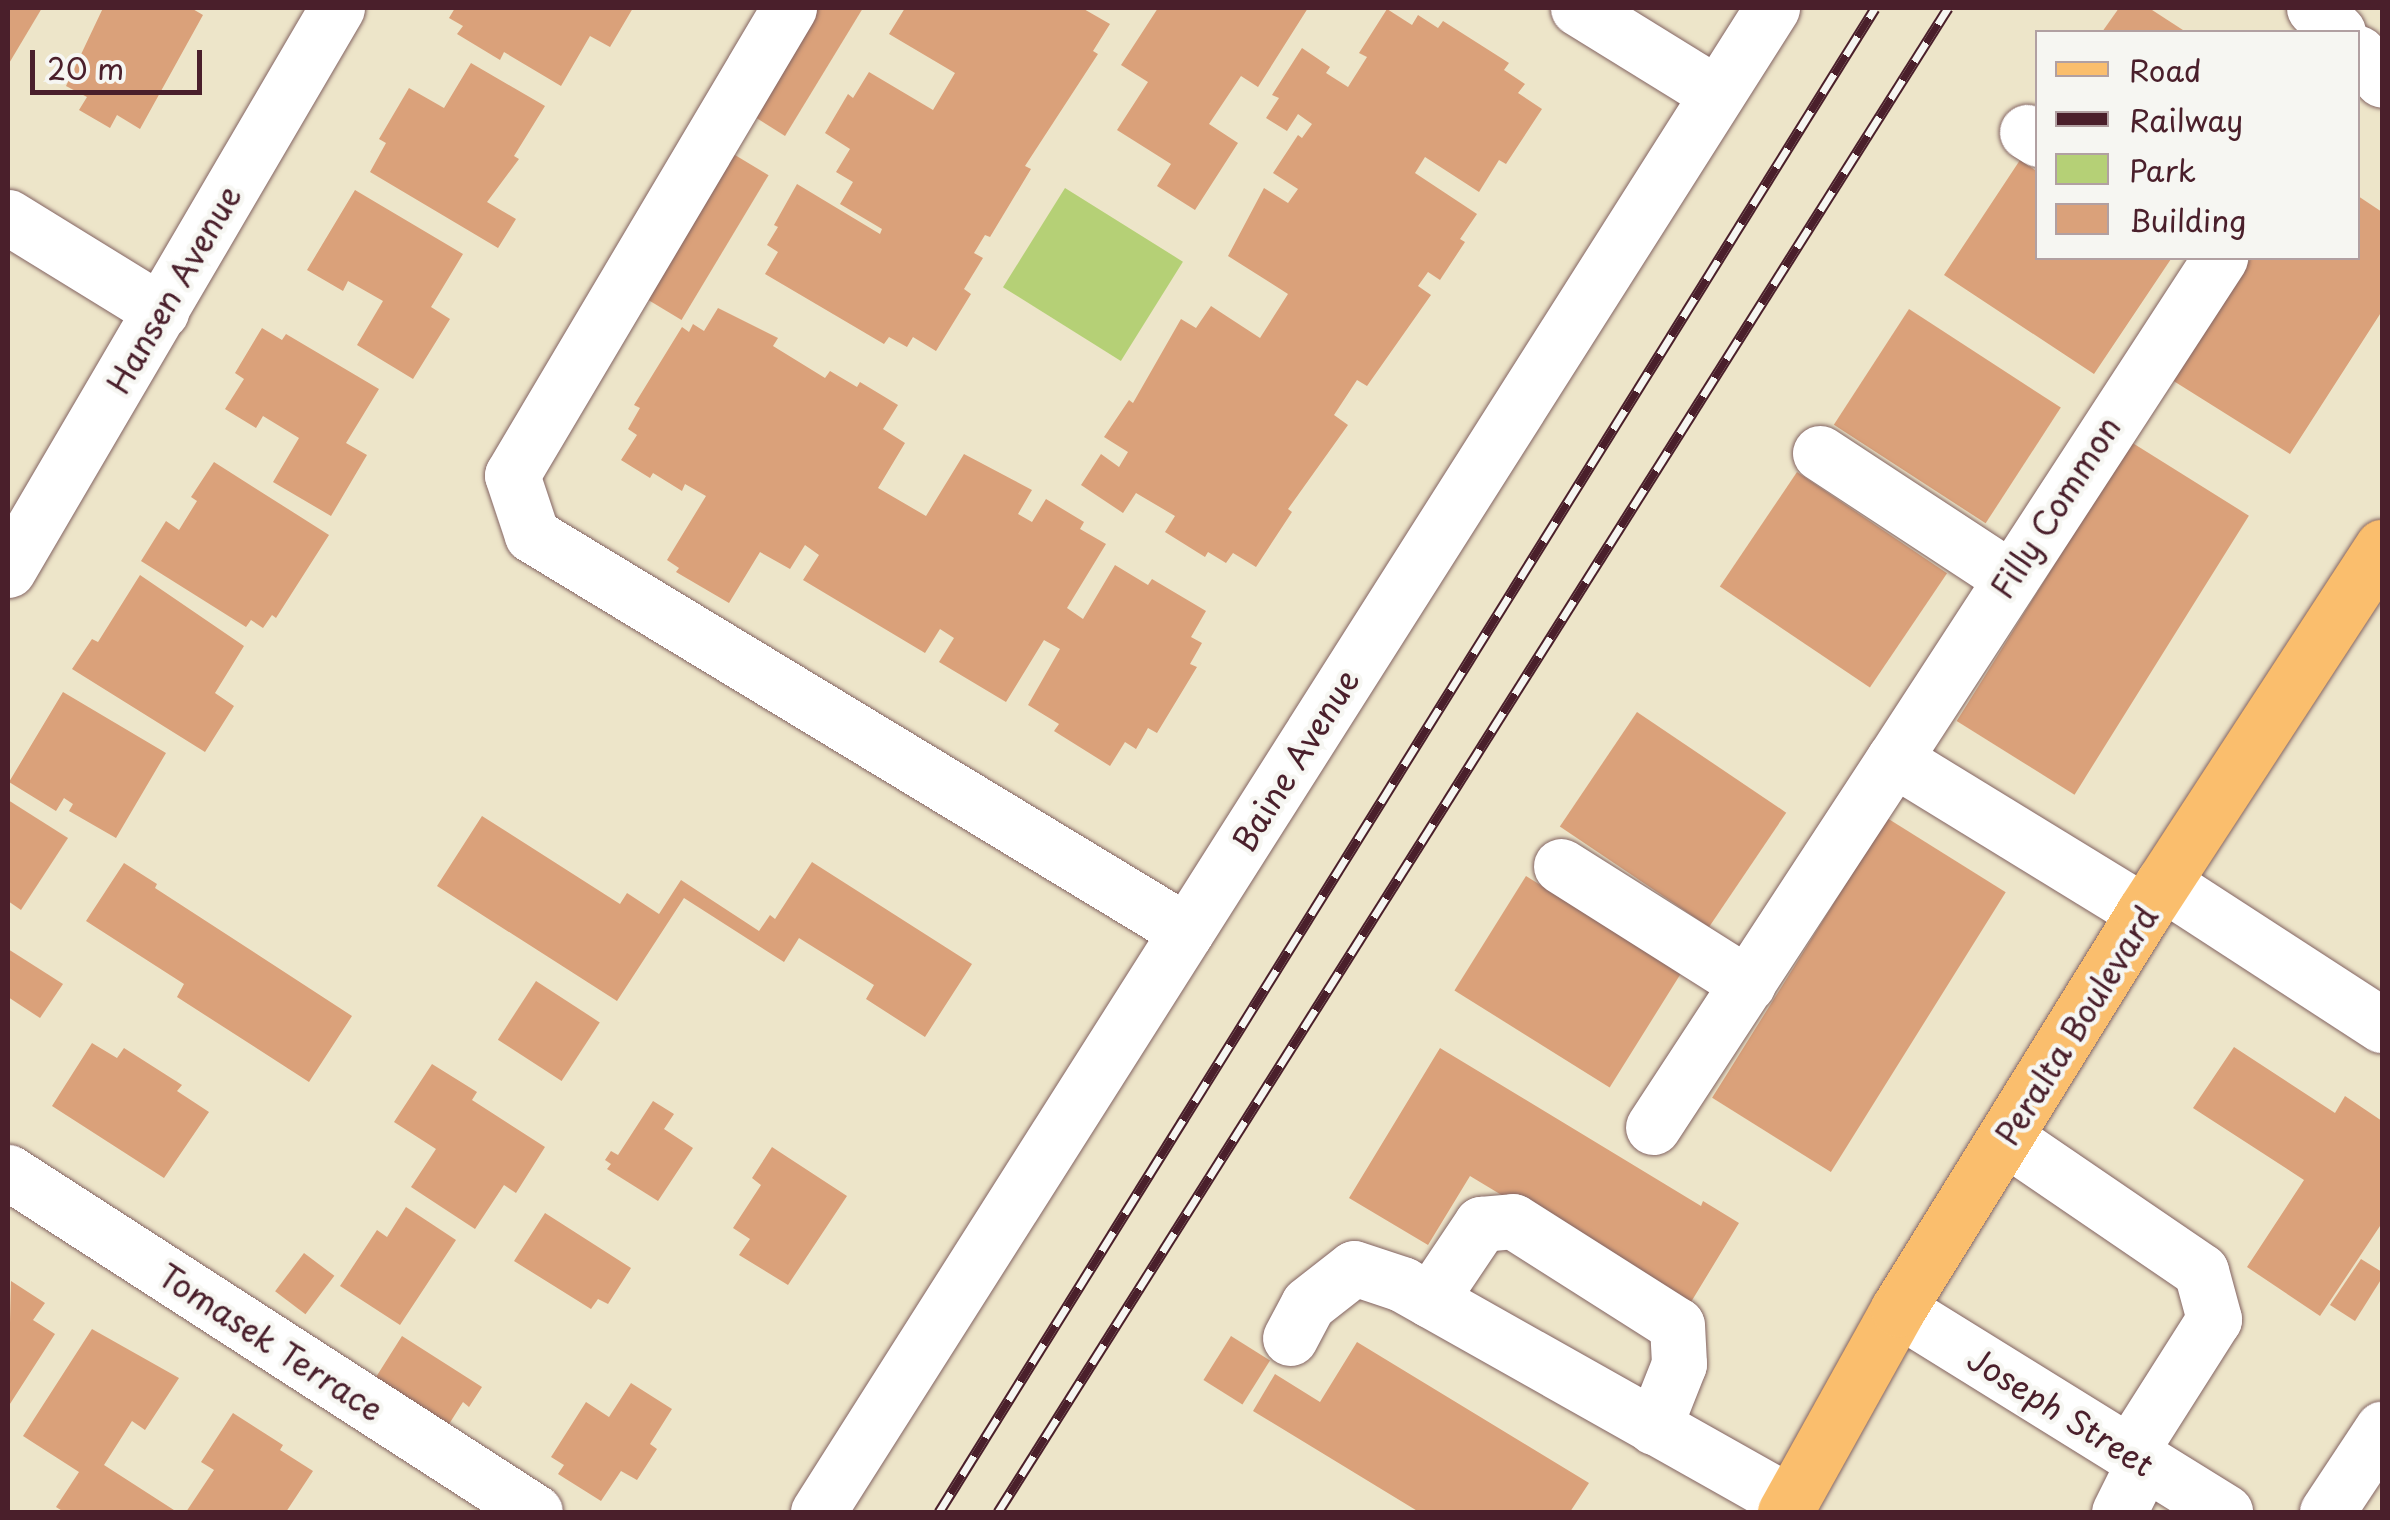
<!DOCTYPE html>
<html>
<head>
<meta charset="utf-8">
<style>
	body { margin:0 }
	#map { position:relative; width:2390px; height:1520px; overflow:hidden; background:#ede5c9; font-family:"Playpen Sans",sans-serif }
	div>[style] { position:absolute }
	[style*='--x'] { left:calc(var(--x)*1px); top:calc(var(--y)*1px); width:calc(var(--w)*1px); rotate:calc(var(--a)*1deg) }
	.green>* { inset:0; background:#b5d076; transform-origin:0 0 }
	.building>* { inset:0; background:#daa17a; transform-origin:0 0 }
	.roads { filter:drop-shadow(0 0 2px #836462) drop-shadow(0 0 2px #836462) }
	.minor>* { height:55px; margin:-27.5px; padding:0 27.5px; transform-origin:27.5px; border-radius:27.5px; background:#fff }
	.major>* { height:55px; margin:-27.5px; padding:0 27.5px; transform-origin:27.5px; border-radius:27.5px; background:#fabe6d }
	.rail>* { height:11px; margin-top:-5.5px; transform-origin:0; background:repeating-linear-gradient(90deg,#f6f6f2 0 22px,#4a1f2b 0 44px); box-sizing:border-box; border-block:2px solid #4a1f2b }
	span { translate:-50% -50%; white-space:nowrap; text-align:center; line-height:1.15; -webkit-text-stroke:9px #f6f6f2; paint-order:stroke }
	.street-label { font-size:32px; color:#4a1f2b }
	.frame { position:absolute; inset:0; border:10px solid #4a1f2b; pointer-events:none }
	.legend { position:absolute; left:2035px; top:30px; width:325px; height:230px; box-sizing:border-box; background:#f6f6f2; border:2px solid #b1a0a2; margin:0; padding:12px 18px; list-style:none; font-size:30px; color:#4a1f2b }
	.legend li { display:flex; align-items:center; gap:20px; height:50px }
	.legend b { width:50px; border:2px solid #b1a0a2 }
	.scale { position:absolute; left:30px; top:50px; width:172px; height:45px; box-sizing:border-box; border:5px solid #4a1f2b; border-top:0; padding-left:12px; font-size:30px; line-height:35px; white-space:nowrap; color:#4a1f2b; -webkit-text-stroke:8px #f6f6f2; paint-order:stroke }
</style>
</head>
<body>
<div id="map">
	<div class="green">
		<div style="left:1065px;top:188px;width:139px;height:117px;rotate:32deg"></div>
	</div>
	<div class="building">
		<div style="clip-path:polygon(8px 8px,42px 8px,8px 65px)"></div>
		<div style="clip-path:polygon(103px 8px,191px 8px,203px 15px,140px 129px,117px 115px,110px 128px,79px 110px,87px 97px,66px 86px)"></div>
		<div style="clip-path:polygon(455px 8px,633px 8px,610px 47px,590px 36px,561px 86px,504px 52px,500px 60px,457px 34px,463px 26px,449px 18px)"></div>
		<div style="clip-path:polygon(811px 8px,863px 8px,785px 136px,747px 112px)"></div>
		<div style="clip-path:polygon(905px 8px,1082px 8px,1110px 24px,1093px 51px,1098px 54px,1025px 166px,1031px 169px,990px 237px,985px 235px,974px 253px,983px 258px,964px 289px,971px 294px,936px 351px,913px 337px,907px 347px,889px 337px,884px 344px,765px 274px,778px 252px,767px 245px,778px 227px,774px 225px,797px 184px,880px 234px,882px 229px,840px 204px,853px 182px,836px 172px,850px 149px,825px 133px,848px 94px,853px 98px,869px 72px,933px 110px,955px 73px,889px 34px)"></div>
		<div style="clip-path:polygon(1158px 8px,1308px 8px,1258px 87px,1241px 76px,1209px 124px,1238px 143px,1195px 210px,1157px 186px,1171px 164px,1117px 130px,1148px 82px,1121px 65px)"></div>
		<div style="clip-path:polygon(2119px 8px,2149px 8px,2186px 32px,2102px 32px)"></div>
		<div style="clip-path:polygon(1387px 9px,1412px 25px,1418px 15px,1438px 28px,1443px 21px,1509px 63px,1504px 70px,1525px 84px,1518px 93px,1542px 109px,1506px 164px,1499px 160px,1479px 192px,1425px 157px,1415px 173px,1477px 214px,1460px 239px,1465px 242px,1440px 280px,1428px 272px,1418px 286px,1431px 295px,1367px 386px,1357px 380px,1334px 415px,1348px 425px,1288px 509px,1292px 512px,1256px 567px,1233px 553px,1226px 563px,1208px 552px,1205px 557px,1165px 532px,1175px 516px,1136px 493px,1123px 513px,1081px 485px,1101px 454px,1119px 467px,1128px 452px,1104px 437px,1129px 400px,1133px 403px,1181px 319px,1196px 328px,1211px 306px,1260px 338px,1288px 294px,1228px 256px,1264px 188px,1288px 203px,1298px 189px,1273px 173px,1298px 135px,1302px 138px,1312px 124px,1298px 114px,1287px 131px,1266px 118px,1279px 98px,1272px 95px,1302px 48px,1330px 67px,1326px 73px,1348px 87px,1367px 57px,1359px 53px)"></div>
		<div style="clip-path:polygon(471px 63px,545px 106px,514px 156px,519px 159px,487px 202px,516px 219px,498px 248px,370px 172px,386px 143px,379px 139px,409px 88px,444px 108px)"></div>
		<div style="left:730px;top:152px;width:45px;height:169px;rotate:31deg"></div>
		<div style="clip-path:polygon(2020px 160px,2038px 172px,2038px 258px,2171px 259px,2094px 374px,1944px 275px)"></div>
		<div style="clip-path:polygon(355px 190px,463px 254px,431px 307px,450px 319px,413px 379px,357px 345px,383px 301px,348px 281px,343px 291px,307px 270px)"></div>
		<div style="clip-path:polygon(2358px 196px,2382px 212px,2382px 311px,2290px 454px,2172px 380px,2251px 258px,2358px 258px)"></div>
		<div style="clip-path:polygon(718px 308px,778px 338px,773px 346px,825px 378px,830px 371px,857px 387px,860px 382px,898px 405px,883px 429px,905px 443px,878px 488px,926px 516px,964px 454px,1032px 490px,1018px 514px,1032px 522px,1046px 499px,1084px 522px,1080px 529px,1106px 544px,1067px 608px,1083px 619px,1115px 565px,1148px 585px,1152px 579px,1206px 611px,1191px 637px,1202px 643px,1190px 664px,1197px 667px,1157px 733px,1148px 728px,1136px 749px,1125px 742px,1110px 766px,1054px 731px,1059px 724px,1028px 705px,1060px 649px,1044px 640px,1006px 702px,939px 662px,954px 638px,940px 629px,925px 653px,803px 580px,819px 555px,805px 545px,790px 569px,760px 552px,729px 603px,676px 572px,679px 568px,667px 560px,706px 496px,685px 484px,682px 491px,653px 473px,650px 478px,621px 460px,637px 435px,628px 429px,640px 408px,634px 405px,682px 327px,689px 332px,693px 324px,704px 331px)"></div>
		<div style="left:1909px;top:309px;width:181px;height:138px;rotate:33deg"></div>
		<div style="clip-path:polygon(262px 328px,282px 340px,286px 334px,379px 389px,346px 443px,367px 455px,331px 516px,273px 482px,299px 438px,263px 416px,256px 428px,225px 409px,244px 379px,235px 373px)"></div>
		<div style="left:2131px;top:442px;width:139px;height:329px;rotate:32deg"></div>
		<div style="clip-path:polygon(214px 462px,329px 535px,276px 618px,272px 615px,263px 628px,251px 620px,246px 627px,141px 561px,166px 521px,179px 530px,197px 501px,191px 497px)"></div>
		<div style="left:1797px;top:472px;width:181px;height:138px;rotate:34deg"></div>
		<div style="clip-path:polygon(140px 575px,244px 646px,215px 693px,234px 706px,205px 752px,72px 669px,92px 639px,98px 642px)"></div>
		<div style="clip-path:polygon(63px 692px,166px 753px,116px 838px,69px 811px,73px 804px,64px 798px,56px 811px,9px 782px)"></div>
		<div style="left:1637px;top:712px;width:180px;height:138px;rotate:34deg"></div>
		<div style="clip-path:polygon(8px 800px,68px 838px,21px 910px,8px 901px)"></div>
		<div style="clip-path:polygon(482px 816px,620px 904px,627px 893px,659px 914px,681px 880px,759px 931px,770px 915px,775px 919px,812px 862px,972px 964px,925px 1037px,866px 999px,874px 985px,799px 938px,784px 962px,684px 898px,617px 1001px,437px 886px)"></div>
		<div style="left:1887px;top:818px;width:140px;height:330px;rotate:32deg"></div>
		<div style="clip-path:polygon(124px 863px,157px 884px,155px 888px,352px 1016px,309px 1082px,177px 997px,184px 984px,86px 921px)"></div>
		<div style="left:1526px;top:876px;width:183px;height:135px;rotate:32deg"></div>
		<div style="clip-path:polygon(8px 949px,63px 984px,40px 1018px,8px 997px)"></div>
		<div style="left:536px;top:981px;width:76px;height:70px;rotate:33deg"></div>
		<div style="clip-path:polygon(92px 1043px,117px 1058px,124px 1048px,182px 1085px,177px 1091px,209px 1112px,164px 1178px,52px 1106px)"></div>
		<div style="clip-path:polygon(2234px 1047px,2335px 1113px,2345px 1096px,2382px 1121px,2382px 1223px,2320px 1316px,2247px 1267px,2304px 1180px,2193px 1108px)"></div>
		<div style="clip-path:polygon(1440px 1048px,1701px 1206px,1703px 1201px,1739px 1223px,1688px 1307px,1470px 1176px,1428px 1245px,1349px 1198px)"></div>
		<div style="clip-path:polygon(432px 1064px,477px 1092px,472px 1100px,545px 1147px,516px 1193px,504px 1185px,475px 1229px,411px 1187px,436px 1149px,394px 1122px)"></div>
		<div style="clip-path:polygon(653px 1101px,674px 1114px,664px 1129px,693px 1148px,658px 1201px,607px 1169px,611px 1164px,605px 1160px,611px 1151px,618px 1155px)"></div>
		<div style="clip-path:polygon(772px 1147px,847px 1196px,788px 1285px,739px 1255px,750px 1239px,733px 1228px,761px 1185px,752px 1178px)"></div>
		<div style="clip-path:polygon(406px 1207px,456px 1240px,400px 1325px,340px 1286px,377px 1230px,387px 1237px)"></div>
		<div style="clip-path:polygon(545px 1213px,631px 1268px,608px 1304px,598px 1299px,591px 1309px,514px 1261px)"></div>
		<div style="left:304px;top:1253px;width:38px;height:48px;rotate:37deg"></div>
		<div style="clip-path:polygon(2361px 1259px,2382px 1272px,2382px 1278px,2355px 1321px,2330px 1305px)"></div>
		<div style="clip-path:polygon(11px 1281px,45px 1303px,33px 1320px,55px 1334px,8px 1407px)"></div>
		<div style="clip-path:polygon(92px 1329px,179px 1378px,145px 1430px,132px 1421px,104px 1465px,177px 1512px,64px 1512px,56px 1507px,79px 1472px,23px 1436px)"></div>
		<div style="clip-path:polygon(402px 1336px,482px 1387px,469px 1407px,463px 1402px,444px 1432px,371px 1385px)"></div>
		<div style="left:1231px;top:1336px;width:46px;height:52px;rotate:32deg"></div>
		<div style="clip-path:polygon(1357px 1342px,1589px 1483px,1570px 1512px,1419px 1512px,1253px 1411px,1275px 1374px,1320px 1402px)"></div>
		<div style="clip-path:polygon(631px 1383px,672px 1409px,650px 1444px,657px 1449px,637px 1480px,621px 1471px,601px 1501px,558px 1474px,564px 1465px,551px 1457px,586px 1402px,609px 1417px)"></div>
		<div style="clip-path:polygon(233px 1413px,283px 1445px,280px 1450px,313px 1471px,286px 1512px,186px 1512px,214px 1470px,201px 1462px)"></div>
	</div>
	<div class="roads">
		<div class="minor">
			<div style="--x:789;--y:8;--w:543;--a:120.67"></div>
			<div style="--x:512;--y:475;--w:63;--a:71.6"></div>
			<div style="--x:532;--y:535;--w:765;--a:31.2"></div>
			<div style="--x:1578;--y:8;--w:163;--a:31.7"></div>
			<div style="--x:2314;--y:8;--w:34;--a:45"></div>
			<div style="--x:2358;--y:53;--w:36;--a:48"></div>
			<div style="--x:2027;--y:132;--w:13;--a:32"></div>
			<div style="--x:8;--y:217;--w:180;--a:31.6"></div>
			<div style="--x:1820;--y:453;--w:226;--a:33.3"></div>
			<div style="--x:8;--y:570;--w:651;--a:-59.65"></div>
			<div style="--x:1894;--y:759;--w:598;--a:-56.95"></div>
			<div style="--x:1561;--y:866;--w:221;--a:32.3"></div>
			<div style="--x:2163;--y:883;--w:261;--a:33"></div>
			<div style="--x:1653;--y:1127;--w:440;--a:-56.8"></div>
			<div style="--x:1894;--y:759;--w:293;--a:31.5"></div>
			<div style="--x:2006;--y:1138;--w:236;--a:34.3"></div>
			<div style="--x:2201;--y:1271;--w:50;--a:74.8"></div>
			<div style="--x:2214;--y:1319;--w:159;--a:122.4"></div>
			<div style="--x:8;--y:1172;--w:627;--a:32.83"></div>
			<div style="--x:1430;--y:1300;--w:92;--a:-56.1"></div>
			<div style="--x:1481;--y:1224;--w:32;--a:-5"></div>
			<div style="--x:1513;--y:1221;--w:194;--a:32.4"></div>
			<div style="--x:1677;--y:1325;--w:39;--a:87"></div>
			<div style="--x:1679;--y:1364;--w:68;--a:111.6"></div>
			<div style="--x:1898;--y:1309;--w:385;--a:31.8"></div>
			<div style="--x:1290;--y:1338;--w:38;--a:-62"></div>
			<div style="--x:1308;--y:1304;--w:58;--a:-38"></div>
			<div style="--x:1354;--y:1268;--w:51;--a:18.4"></div>
			<div style="--x:1402;--y:1284;--w:446;--a:29.4"></div>
			<div style="--x:818;--y:1512;--w:1781;--a:-57.61"></div>
			<div style="--x:2119;--y:1512;--w:56;--a:-63.4"></div>
			<div style="--x:2327;--y:1512;--w:100;--a:-56.5"></div>
		</div>
		<div class="major">
			<div style="--x:1785;--y:1512;--w:232;--a:-60.9"></div>
			<div style="--x:1898;--y:1309;--w:467;--a:-58.2"></div>
			<div style="--x:2144;--y:912;--w:436;--a:-56.9"></div>
		</div>
	</div>
	<div class="rail">
		<div style="--x:939;--y:1512;--w:1771;--a:-58.1"></div>
		<div style="--x:998;--y:1512;--w:1779;--a:-57.72"></div>
	</div>
	<div class="street-label">
		<span style="left:173px;top:289px;rotate:-60deg">Hansen Avenue</span>
		<span style="left:2055px;top:507px;rotate:-57deg">Filly Common</span>
		<span style="left:1295px;top:760px;rotate:-58deg">Baine Avenue</span>
		<span style="left:2076px;top:1025px;rotate:-58deg">Peralta Boulevard</span>
		<span style="left:271px;top:1342px;rotate:33deg">Tomasek Terrace</span>
		<span style="left:2061px;top:1411px;rotate:32deg">Joseph Street</span>
	</div>
	<div class="frame"></div>
	<ul class="legend">
	<li><b style="height:12px;background:#fabe6d"></b>Road</li>
	<li><b style="height:12px;background:#4a1f2b"></b>Railway</li>
	<li><b style="height:28px;background:#b5d076"></b>Park</li>
	<li><b style="height:28px;background:#daa17a"></b>Building</li>
	</ul>
	<div class="scale">20 m</div>
</div>
</body>
</html>
